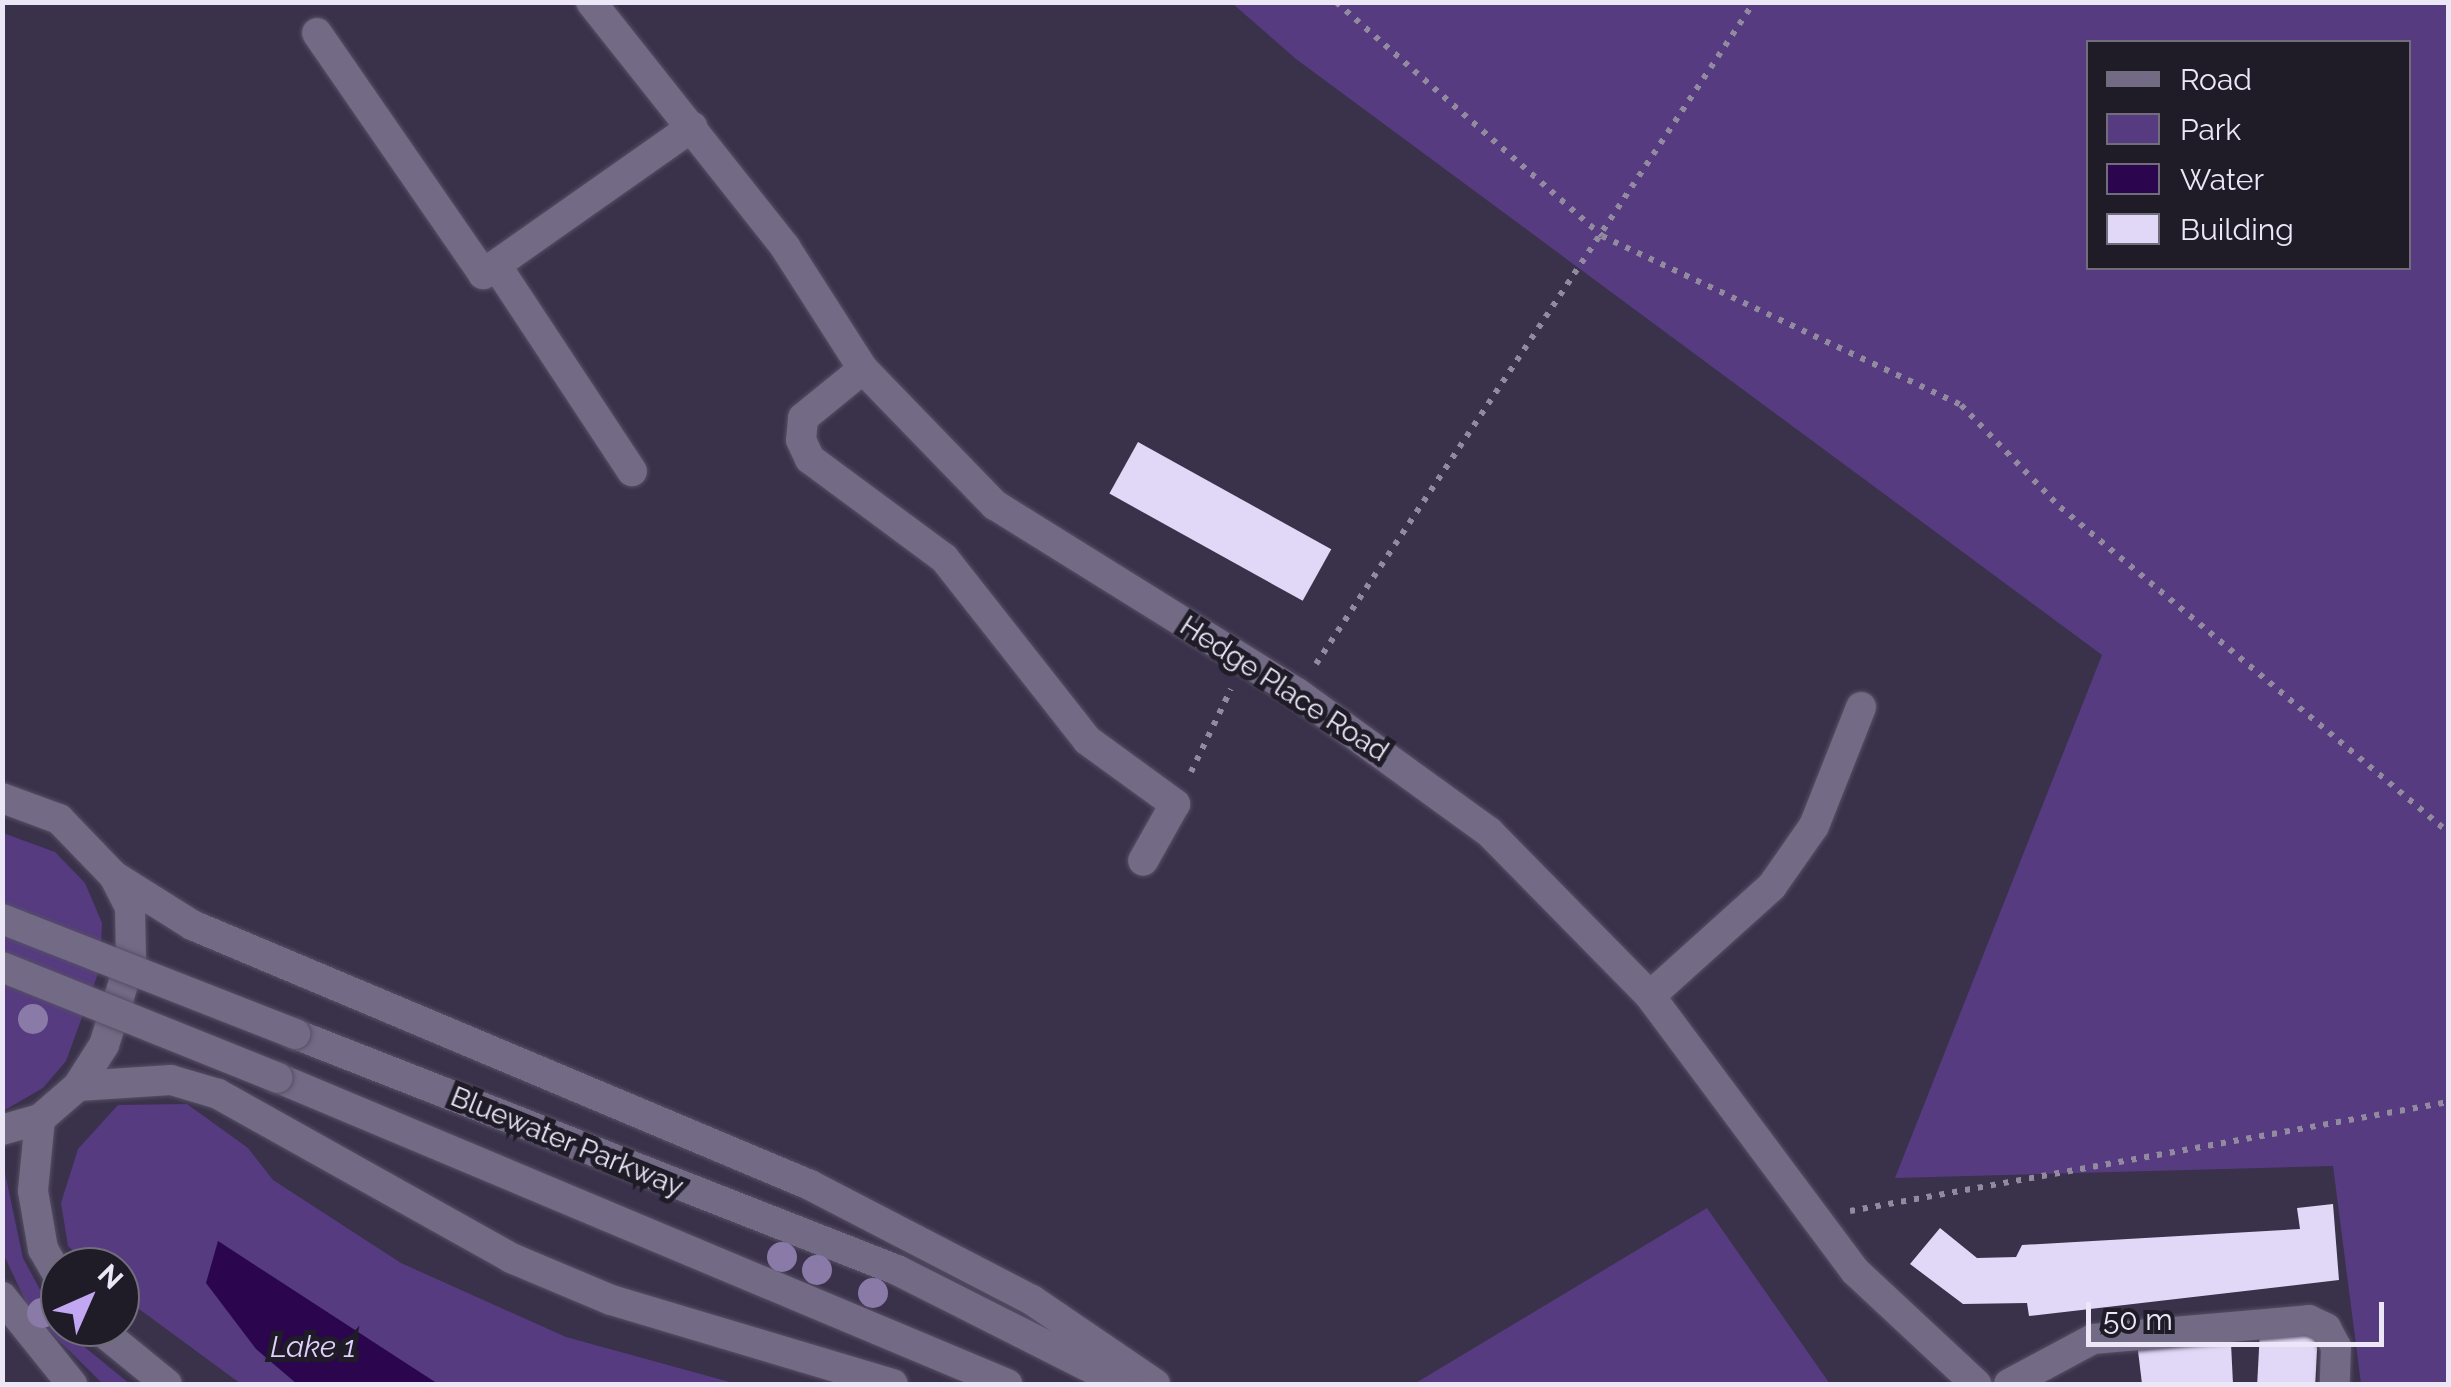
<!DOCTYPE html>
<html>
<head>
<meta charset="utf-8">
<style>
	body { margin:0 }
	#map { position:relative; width:2451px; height:1387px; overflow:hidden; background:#3a314a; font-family:Raleway,sans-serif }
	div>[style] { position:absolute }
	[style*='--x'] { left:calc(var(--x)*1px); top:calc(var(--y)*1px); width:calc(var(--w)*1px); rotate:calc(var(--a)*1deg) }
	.green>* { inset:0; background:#563b80 }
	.water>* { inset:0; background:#2b064f }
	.building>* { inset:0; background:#e1d7f7; transform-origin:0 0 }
	.path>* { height:6px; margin-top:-3px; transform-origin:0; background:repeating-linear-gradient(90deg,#928b9f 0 5px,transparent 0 13px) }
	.roads { filter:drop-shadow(0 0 2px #564f64) drop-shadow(0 0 2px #564f64) }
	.minor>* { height:30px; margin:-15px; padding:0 15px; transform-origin:15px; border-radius:15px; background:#736a86 }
	.bridges { filter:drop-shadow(0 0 2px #564f64) drop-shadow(0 0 2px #564f64) }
	.minor-bridge>* { height:30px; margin:-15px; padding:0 15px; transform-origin:15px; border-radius:15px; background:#736a86 }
	.trees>* { width:30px; height:30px; margin:-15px; border-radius:50%; background:#8a7aa8 }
	span { translate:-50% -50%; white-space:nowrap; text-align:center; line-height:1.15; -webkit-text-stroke:10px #1f1b27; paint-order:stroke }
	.street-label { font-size:28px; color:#ece7f7 }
	.water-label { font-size:30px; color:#dfd1fc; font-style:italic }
	.frame { position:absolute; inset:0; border:5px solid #ece7f7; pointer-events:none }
	.legend { position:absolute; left:2086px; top:40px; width:325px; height:230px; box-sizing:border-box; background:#1f1b27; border:2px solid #716d7a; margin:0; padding:12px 18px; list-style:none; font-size:30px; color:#ece7f7 }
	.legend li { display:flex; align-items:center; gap:20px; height:50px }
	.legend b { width:50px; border:2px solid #716d7a }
	.north { position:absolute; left:40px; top:1247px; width:100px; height:100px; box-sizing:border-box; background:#1f1b27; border:2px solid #716d7a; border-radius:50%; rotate:45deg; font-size:28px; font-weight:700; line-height:40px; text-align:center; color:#ece7f7 }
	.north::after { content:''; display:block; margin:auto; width:35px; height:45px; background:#c2a8f2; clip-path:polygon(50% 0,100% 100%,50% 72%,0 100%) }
	.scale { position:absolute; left:2086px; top:1302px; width:298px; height:45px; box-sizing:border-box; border:5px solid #ece7f7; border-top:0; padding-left:12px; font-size:30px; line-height:35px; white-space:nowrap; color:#ece7f7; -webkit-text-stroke:8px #1f1b27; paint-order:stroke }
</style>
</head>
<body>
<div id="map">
	<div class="green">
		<div style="clip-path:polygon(evenodd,1232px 3px,2448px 3px,2448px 1384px,2361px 1384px,2333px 1166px,1895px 1178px,2102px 655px,1296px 59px,1232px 3px,2088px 42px,2408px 42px,2408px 268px,2088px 268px,2088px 42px)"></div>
		<div style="clip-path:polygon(3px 833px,55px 852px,85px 883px,102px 923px,100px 968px,66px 1061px,43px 1088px,3px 1111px)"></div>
		<div style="clip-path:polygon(187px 1104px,248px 1148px,273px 1180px,401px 1263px,566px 1337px,737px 1384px,438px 1384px,218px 1242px,298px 1384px,241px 1384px,120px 1295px,120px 1267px,90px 1267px,68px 1246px,61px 1203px,78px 1149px,118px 1105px)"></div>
		<div style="clip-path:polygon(5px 1173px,23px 1258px,60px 1327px,130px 1384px,103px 1384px,31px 1313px,3px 1253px)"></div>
		<div style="clip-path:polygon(1707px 1208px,1830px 1384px,1414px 1384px)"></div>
	</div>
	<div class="water">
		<div style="clip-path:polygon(218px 1241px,438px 1384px,297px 1384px,256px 1349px,206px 1283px)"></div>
	</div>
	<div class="building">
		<div style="left:1138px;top:442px;width:221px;height:59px;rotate:29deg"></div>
		<div style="clip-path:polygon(2333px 1204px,2339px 1280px,2029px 1316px,2027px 1303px,1963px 1304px,1910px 1264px,1940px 1228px,1977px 1258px,2016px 1257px,2022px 1245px,2300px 1229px,2297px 1208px)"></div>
		<div style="clip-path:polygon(2230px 1323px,2233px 1384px,2142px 1384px,2136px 1334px)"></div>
		<div style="left:2260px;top:1330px;width:58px;height:54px;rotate:3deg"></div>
	</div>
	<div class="path">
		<div style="--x:1336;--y:2;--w:354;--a:41.3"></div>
		<div style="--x:1602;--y:236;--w:397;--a:25.2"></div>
		<div style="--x:1961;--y:405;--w:142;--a:45.9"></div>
		<div style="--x:2060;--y:507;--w:506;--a:39.95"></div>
		<div style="--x:1316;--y:664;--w:794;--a:-56.51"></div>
		<div style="--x:1191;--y:772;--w:92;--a:-64.3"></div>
		<div style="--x:1850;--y:1211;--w:608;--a:-10.33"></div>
	</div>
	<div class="roads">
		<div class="minor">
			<div style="--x:591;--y:2;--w:313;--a:51.6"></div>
			<div style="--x:785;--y:247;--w:145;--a:57.4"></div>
			<div style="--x:863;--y:369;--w:190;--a:45.9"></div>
			<div style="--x:995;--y:505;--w:356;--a:31.9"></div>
			<div style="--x:1297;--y:693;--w:237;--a:35.9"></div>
			<div style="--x:1489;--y:832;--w:230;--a:45.5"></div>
			<div style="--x:1650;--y:996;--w:343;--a:53.3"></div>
			<div style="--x:1855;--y:1271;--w:166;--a:43"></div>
			<div style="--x:317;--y:33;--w:293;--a:55.4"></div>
			<div style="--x:483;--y:274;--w:256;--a:-35.1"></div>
			<div style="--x:496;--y:265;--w:247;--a:56.6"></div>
			<div style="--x:863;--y:369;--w:77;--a:140.8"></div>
			<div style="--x:803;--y:418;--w:22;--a:95"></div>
			<div style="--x:801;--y:440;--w:21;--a:65"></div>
			<div style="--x:810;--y:459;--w:167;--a:36.5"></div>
			<div style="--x:944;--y:558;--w:231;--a:51.8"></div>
			<div style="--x:1087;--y:740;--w:109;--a:36"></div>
			<div style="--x:1175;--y:804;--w:65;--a:119.3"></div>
			<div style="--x:2;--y:798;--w:61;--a:20.2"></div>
			<div style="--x:59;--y:819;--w:79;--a:46"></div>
			<div style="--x:114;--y:876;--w:35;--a:63"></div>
			<div style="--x:130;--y:907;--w:52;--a:88.9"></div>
			<div style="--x:131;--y:959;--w:90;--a:107.4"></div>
			<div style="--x:104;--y:1045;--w:49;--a:122.4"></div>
			<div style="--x:78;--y:1086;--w:50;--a:139"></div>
			<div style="--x:40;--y:1119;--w:40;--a:164"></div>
			<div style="--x:114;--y:876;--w:92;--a:32.1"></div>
			<div style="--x:192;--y:925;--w:670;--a:22.82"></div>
			<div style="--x:810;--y:1185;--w:250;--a:27.4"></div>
			<div style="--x:1032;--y:1300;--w:149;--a:34.3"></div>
			<div style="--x:1650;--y:996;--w:164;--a:-42"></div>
			<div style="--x:1772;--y:886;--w:73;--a:-55"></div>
			<div style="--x:1814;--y:826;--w:128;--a:-68.4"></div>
			<div style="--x:295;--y:1034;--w:647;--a:21.41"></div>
			<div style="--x:897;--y:1270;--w:253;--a:26.8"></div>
			<div style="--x:278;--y:1078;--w:791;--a:22.77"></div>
			<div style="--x:78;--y:1086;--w:93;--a:-3.7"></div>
			<div style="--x:171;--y:1080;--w:49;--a:16.6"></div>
			<div style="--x:218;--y:1094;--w:336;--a:29.2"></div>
			<div style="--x:511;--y:1258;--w:108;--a:22.8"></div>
			<div style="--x:611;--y:1300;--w:294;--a:16.6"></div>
			<div style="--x:40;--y:1119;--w:72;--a:95.6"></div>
			<div style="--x:33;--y:1191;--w:59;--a:80.2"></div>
			<div style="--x:43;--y:1249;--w:34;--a:60"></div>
			<div style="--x:2;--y:1297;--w:112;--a:51.2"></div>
			<div style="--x:97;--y:1327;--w:90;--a:39.2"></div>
			<div style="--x:2009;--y:1384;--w:95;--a:-28.2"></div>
			<div style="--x:2093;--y:1339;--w:217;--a:-5"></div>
			<div style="--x:2309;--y:1320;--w:19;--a:25"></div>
			<div style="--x:2326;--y:1328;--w:21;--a:62"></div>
			<div style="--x:2336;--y:1347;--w:37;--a:92"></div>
		</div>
	</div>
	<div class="bridges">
		<div class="minor-bridge">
			<div style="--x:2;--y:919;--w:315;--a:21.4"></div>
			<div style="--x:2;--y:967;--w:297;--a:21.9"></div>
		</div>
	</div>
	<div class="trees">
		<div style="left:33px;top:1019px"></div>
		<div style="left:782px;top:1257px"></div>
		<div style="left:817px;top:1270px"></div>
		<div style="left:873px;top:1293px"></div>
		<div style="left:42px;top:1313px"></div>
	</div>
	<div class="street-label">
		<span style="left:1284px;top:689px;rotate:33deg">Hedge Place Road</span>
		<span style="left:567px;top:1142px;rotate:22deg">Bluewater Parkway</span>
	</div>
	<div class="water-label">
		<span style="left:313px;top:1347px">Lake 1</span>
	</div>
	<div class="frame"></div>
	<ul class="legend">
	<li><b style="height:12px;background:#736a86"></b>Road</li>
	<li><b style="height:28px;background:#563b80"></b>Park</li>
	<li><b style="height:28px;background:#2b064f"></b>Water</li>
	<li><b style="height:28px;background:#e1d7f7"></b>Building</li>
	</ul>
	<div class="north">N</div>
	<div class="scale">50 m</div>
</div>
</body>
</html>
